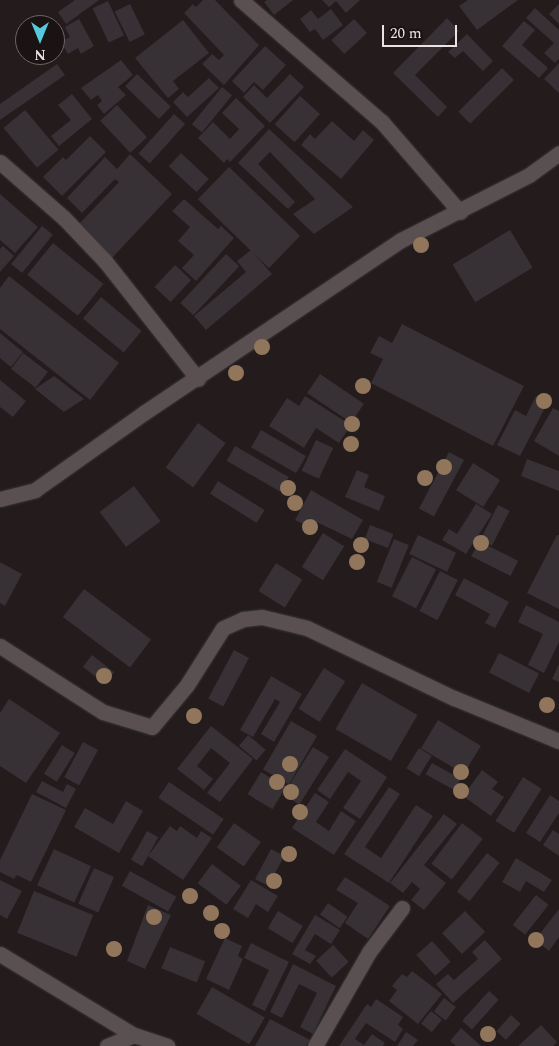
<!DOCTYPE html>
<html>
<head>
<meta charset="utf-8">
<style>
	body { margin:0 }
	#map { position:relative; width:559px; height:1046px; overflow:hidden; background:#231b1c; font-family:Spectral,serif }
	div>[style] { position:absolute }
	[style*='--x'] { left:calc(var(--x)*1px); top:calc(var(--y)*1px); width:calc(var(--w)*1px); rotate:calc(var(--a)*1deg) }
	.building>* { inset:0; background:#373035; transform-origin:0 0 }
	.roads { filter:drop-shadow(0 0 1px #3d3738) drop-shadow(0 0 1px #3d3738) }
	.minor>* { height:15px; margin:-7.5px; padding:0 7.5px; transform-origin:7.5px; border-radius:7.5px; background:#5a5052 }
	.trees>* { width:16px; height:16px; margin:-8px; border-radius:50%; background:#91765c }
	span { translate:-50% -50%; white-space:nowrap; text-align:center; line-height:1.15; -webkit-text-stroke:4px #1a1213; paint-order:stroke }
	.north { position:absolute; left:15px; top:15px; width:50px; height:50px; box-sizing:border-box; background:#1a1213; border:1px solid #6d6667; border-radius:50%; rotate:180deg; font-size:14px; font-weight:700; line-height:20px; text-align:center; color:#e9e3e4 }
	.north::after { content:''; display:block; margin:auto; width:18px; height:22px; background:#54cadc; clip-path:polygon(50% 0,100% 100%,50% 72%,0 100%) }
	.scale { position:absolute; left:382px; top:25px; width:75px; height:22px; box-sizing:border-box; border:2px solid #e9e3e4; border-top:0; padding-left:6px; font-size:15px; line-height:18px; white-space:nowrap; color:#e9e3e4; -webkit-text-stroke:4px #1a1213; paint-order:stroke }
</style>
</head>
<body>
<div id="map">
	<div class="building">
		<div style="clip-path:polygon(75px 0,99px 0,66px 24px,58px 12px)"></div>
		<div style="clip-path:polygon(203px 0,215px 0,259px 45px,224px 85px,202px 64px,212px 54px,219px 60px,224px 55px,184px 13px,193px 4px,196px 7px)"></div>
		<div style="clip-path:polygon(267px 0,293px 0,274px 15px,264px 2px)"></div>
		<div style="clip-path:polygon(322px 0,360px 0,346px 13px,336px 1px,329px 7px)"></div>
		<div style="clip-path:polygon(468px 0,518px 0,477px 30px,459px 6px)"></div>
		<div style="left:108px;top:1px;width:38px;height:17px;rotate:65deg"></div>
		<div style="left:130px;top:4px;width:34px;height:17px;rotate:64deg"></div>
		<div style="clip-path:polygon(559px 4px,559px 24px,549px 14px)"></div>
		<div style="clip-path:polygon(535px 8px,559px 30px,559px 59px,555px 63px,544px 53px,554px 43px,526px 18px)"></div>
		<div style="clip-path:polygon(331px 9px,343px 25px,323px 40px,315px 29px,310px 32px,300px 19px,311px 10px,318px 19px)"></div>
		<div style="clip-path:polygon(447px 18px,459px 31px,415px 75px,447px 107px,438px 117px,393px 73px)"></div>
		<div style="clip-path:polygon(79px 19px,94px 46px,81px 54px,78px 48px,68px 54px,61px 42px,70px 37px,65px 27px)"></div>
		<div style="left:354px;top:19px;width:19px;height:31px;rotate:47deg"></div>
		<div style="clip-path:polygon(183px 20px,209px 53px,173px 81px,179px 89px,168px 98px,135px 58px)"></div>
		<div style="clip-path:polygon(524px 21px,535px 30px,522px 45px,548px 68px,539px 78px,502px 46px)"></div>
		<div style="clip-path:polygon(467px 34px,493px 61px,483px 71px,463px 51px,455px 58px,448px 52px)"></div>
		<div style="clip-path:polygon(265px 46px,286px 65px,263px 90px,254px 82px,244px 93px,232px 81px)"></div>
		<div style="clip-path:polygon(121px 60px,133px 75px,118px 87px,126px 95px,104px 114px,97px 105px,102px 101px,98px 95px,91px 100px,81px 88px)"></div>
		<div style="clip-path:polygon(559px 63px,559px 93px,544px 79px)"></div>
		<div style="clip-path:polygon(57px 64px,65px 75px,0 120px,0 104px)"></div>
		<div style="left:502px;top:68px;width:17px;height:62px;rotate:45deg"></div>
		<div style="left:137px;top:74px;width:47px;height:17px;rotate:44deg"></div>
		<div style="clip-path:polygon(290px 74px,304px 87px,270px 123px,243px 97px,254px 85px,267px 98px)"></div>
		<div style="clip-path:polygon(209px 78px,219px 88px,187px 117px,173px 102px,183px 92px,188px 97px)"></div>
		<div style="left:222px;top:87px;width:13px;height:48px;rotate:39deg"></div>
		<div style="clip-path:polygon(72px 94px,92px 119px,59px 146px,51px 136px,71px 120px,58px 105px)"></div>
		<div style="left:300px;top:96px;width:27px;height:38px;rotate:42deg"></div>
		<div style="clip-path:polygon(236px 98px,265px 126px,230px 162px,227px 159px,224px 163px,198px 138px,213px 122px,230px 139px,239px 129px,222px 113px)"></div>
		<div style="left:117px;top:105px;width:44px;height:23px;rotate:47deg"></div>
		<div style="left:25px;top:110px;width:52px;height:28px;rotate:50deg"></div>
		<div style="left:174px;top:114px;width:15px;height:53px;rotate:42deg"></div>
		<div style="clip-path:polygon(332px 121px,354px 141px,363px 130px,374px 140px,341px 179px,301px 145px,310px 134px,315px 139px)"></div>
		<div style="clip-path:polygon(269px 129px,353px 207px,314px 234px,293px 214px,315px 199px,270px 152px,258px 164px,295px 202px,288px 209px,238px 163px)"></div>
		<div style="clip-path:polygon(90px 136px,106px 152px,62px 196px,43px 177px,63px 157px,66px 160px)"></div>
		<div style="left:181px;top:153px;width:38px;height:18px;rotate:43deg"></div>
		<div style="clip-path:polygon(130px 154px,172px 194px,112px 258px,78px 225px,119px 182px,115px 179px,82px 213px,67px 198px,105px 157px,117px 169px)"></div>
		<div style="left:229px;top:167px;width:99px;height:45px;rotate:44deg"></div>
		<div style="clip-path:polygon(0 194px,38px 227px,15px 253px,0 240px)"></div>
		<div style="clip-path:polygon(184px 199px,218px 229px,221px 226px,234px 238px,196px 281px,182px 268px,194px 255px,178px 241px,190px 227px,172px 211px)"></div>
		<div style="left:42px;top:226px;width:14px;height:49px;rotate:39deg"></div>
		<div style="left:510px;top:230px;width:44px;height:67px;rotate:59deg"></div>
		<div style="left:53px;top:243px;width:65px;height:41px;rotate:39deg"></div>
		<div style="clip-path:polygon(3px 246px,14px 256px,0 272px,0 249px)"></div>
		<div style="clip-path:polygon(251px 250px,272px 274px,206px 330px,194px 316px,246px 272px,237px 261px)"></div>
		<div style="left:226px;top:254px;width:18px;height:67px;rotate:43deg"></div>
		<div style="left:175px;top:265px;width:22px;height:30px;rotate:43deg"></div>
		<div style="clip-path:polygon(9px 276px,119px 363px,90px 400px,0 329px,0 288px)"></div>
		<div style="left:101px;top:297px;width:53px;height:28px;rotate:40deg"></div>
		<div style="clip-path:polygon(402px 324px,524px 386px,493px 446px,371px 383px,383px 359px,370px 353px,379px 336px,392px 343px)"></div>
		<div style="clip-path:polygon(0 333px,23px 352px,11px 367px,0 358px)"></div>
		<div style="left:23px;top:353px;width:31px;height:20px;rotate:37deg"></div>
		<div style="left:320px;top:374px;width:53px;height:23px;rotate:34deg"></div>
		<div style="clip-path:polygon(54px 376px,84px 399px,64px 412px,35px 389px)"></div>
		<div style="clip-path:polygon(0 380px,26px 401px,13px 417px,0 407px)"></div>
		<div style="clip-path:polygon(305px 396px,351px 425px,339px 443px,316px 428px,304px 448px,269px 426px,287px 398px,299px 406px)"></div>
		<div style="clip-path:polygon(536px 396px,548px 402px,520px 456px,497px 445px,515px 410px,526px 416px)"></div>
		<div style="clip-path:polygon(553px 408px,559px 411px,559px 456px,534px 441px)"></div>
		<div style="left:198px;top:423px;width:34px;height:55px;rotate:36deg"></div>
		<div style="left:261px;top:430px;width:52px;height:20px;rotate:30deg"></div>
		<div style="left:316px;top:440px;width:19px;height:34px;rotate:25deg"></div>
		<div style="left:235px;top:446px;width:62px;height:17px;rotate:30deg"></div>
		<div style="left:449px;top:452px;width:17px;height:64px;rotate:28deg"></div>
		<div style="clip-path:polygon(527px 459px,559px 471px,559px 491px,521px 476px)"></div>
		<div style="left:473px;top:463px;width:32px;height:32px;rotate:32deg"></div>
		<div style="clip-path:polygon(357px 470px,369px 475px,364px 487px,385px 496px,379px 511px,345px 497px)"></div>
		<div style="left:218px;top:481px;width:55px;height:15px;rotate:32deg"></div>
		<div style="left:134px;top:486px;width:44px;height:43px;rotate:53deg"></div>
		<div style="clip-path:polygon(311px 490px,363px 520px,352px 539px,308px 518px,305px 525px,295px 520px)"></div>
		<div style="clip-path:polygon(476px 504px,492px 514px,466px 554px,442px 540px,449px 529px,457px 534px)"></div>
		<div style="left:498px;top:505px;width:13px;height:39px;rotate:27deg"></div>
		<div style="left:370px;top:525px;width:25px;height:15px;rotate:21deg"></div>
		<div style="left:323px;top:533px;width:25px;height:40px;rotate:32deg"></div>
		<div style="left:418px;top:535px;width:42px;height:21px;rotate:25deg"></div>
		<div style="clip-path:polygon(557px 535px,559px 535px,559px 609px,527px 593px)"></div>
		<div style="left:394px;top:539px;width:16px;height:46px;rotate:22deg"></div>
		<div style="left:479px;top:541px;width:44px;height:17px;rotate:27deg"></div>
		<div style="left:412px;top:557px;width:27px;height:44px;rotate:27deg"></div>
		<div style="clip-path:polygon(0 562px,22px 574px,5px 606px,0 603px)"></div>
		<div style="left:276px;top:563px;width:31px;height:33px;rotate:32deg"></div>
		<div style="left:440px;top:571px;width:20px;height:45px;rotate:27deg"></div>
		<div style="clip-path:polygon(464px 578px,509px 602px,495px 628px,485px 623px,490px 614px,455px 595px)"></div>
		<div style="left:84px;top:589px;width:84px;height:35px;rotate:37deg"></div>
		<div style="clip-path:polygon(526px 605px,559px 622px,559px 642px,544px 673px,528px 665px,543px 634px,518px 622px)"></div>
		<div style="left:234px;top:650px;width:17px;height:55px;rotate:28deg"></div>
		<div style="left:499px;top:653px;width:45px;height:22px;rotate:27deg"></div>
		<div style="left:92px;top:655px;width:28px;height:15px;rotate:38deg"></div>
		<div style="clip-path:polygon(559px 664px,559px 682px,552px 679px)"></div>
		<div style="left:324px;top:668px;width:25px;height:48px;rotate:32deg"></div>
		<div style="clip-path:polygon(271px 676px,302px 694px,274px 742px,261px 734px,280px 702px,275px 699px,253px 737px,240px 730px)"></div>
		<div style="left:362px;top:683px;width:64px;height:53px;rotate:30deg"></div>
		<div style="clip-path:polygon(9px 699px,60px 733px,26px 783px,0 766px,0 713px)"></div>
		<div style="left:438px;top:720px;width:50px;height:33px;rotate:31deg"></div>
		<div style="left:291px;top:721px;width:30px;height:56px;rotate:30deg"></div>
		<div style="clip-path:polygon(211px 726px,253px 759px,220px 802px,207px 793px,230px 763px,211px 748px,197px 766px,213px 779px,204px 790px,177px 769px)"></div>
		<div style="left:248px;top:735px;width:23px;height:14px;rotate:40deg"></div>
		<div style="left:83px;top:742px;width:17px;height:40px;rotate:28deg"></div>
		<div style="left:62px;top:745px;width:15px;height:34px;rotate:32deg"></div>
		<div style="left:313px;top:747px;width:19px;height:56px;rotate:32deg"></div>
		<div style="left:419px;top:748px;width:15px;height:24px;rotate:32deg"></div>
		<div style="clip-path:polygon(345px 749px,387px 777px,360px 819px,343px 808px,361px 781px,348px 772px,330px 799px,317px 790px)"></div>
		<div style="left:432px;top:763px;width:33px;height:13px;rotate:29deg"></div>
		<div style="clip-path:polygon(482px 770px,498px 782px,492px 789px,504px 797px,491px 816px,463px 796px)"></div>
		<div style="left:261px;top:772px;width:29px;height:26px;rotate:31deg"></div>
		<div style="left:523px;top:777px;width:22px;height:52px;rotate:32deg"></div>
		<div style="clip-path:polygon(42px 781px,63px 792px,67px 784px,76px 789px,66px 808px,36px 792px)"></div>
		<div style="left:169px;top:782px;width:66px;height:19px;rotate:34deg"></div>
		<div style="clip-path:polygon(389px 787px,400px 794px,365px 847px,381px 858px,416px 805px,433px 816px,389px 883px,344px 854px)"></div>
		<div style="clip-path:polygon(315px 793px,329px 802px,316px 822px,329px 831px,341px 811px,356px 821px,334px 855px,292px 828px)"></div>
		<div style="clip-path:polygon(32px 794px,66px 810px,31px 882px,17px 875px,14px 879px,0 872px,0 860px)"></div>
		<div style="clip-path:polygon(550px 795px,559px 801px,559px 813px,540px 842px,526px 833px)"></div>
		<div style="clip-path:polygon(126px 801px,143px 811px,119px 853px,74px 827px,85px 808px,113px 824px)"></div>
		<div style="clip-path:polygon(444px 814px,457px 824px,424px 865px,446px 883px,424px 910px,411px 900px,420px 889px,412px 882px,403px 893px,390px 883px)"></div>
		<div style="left:234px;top:823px;width:33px;height:30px;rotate:35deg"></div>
		<div style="left:462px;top:823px;width:26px;height:51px;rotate:37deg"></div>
		<div style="clip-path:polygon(170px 826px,177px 831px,180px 826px,197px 838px,201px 831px,212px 838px,183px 880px,148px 856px)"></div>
		<div style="clip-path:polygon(553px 830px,559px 834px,559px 856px,543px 845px)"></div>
		<div style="left:147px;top:831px;width:13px;height:33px;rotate:29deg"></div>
		<div style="left:54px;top:849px;width:41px;height:40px;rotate:25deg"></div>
		<div style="left:271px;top:849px;width:15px;height:34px;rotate:28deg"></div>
		<div style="left:487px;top:853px;width:16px;height:49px;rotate:38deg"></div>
		<div style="clip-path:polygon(516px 858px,552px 880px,544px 892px,526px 881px,520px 892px,502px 882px)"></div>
		<div style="left:212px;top:864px;width:36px;height:24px;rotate:37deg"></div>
		<div style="left:94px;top:868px;width:22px;height:39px;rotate:24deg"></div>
		<div style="left:130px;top:871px;width:53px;height:17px;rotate:29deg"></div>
		<div style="clip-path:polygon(345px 877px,390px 906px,368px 939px,345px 923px,358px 903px,336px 890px)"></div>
		<div style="clip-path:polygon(0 880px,22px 891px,7px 919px,0 915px)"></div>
		<div style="clip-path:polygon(251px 880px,278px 896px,268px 912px,256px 904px,248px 918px,233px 909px)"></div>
		<div style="left:34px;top:891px;width:64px;height:45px;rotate:22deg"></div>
		<div style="left:536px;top:895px;width:16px;height:38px;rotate:38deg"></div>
		<div style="left:328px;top:903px;width:24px;height:14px;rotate:35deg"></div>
		<div style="clip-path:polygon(148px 905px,171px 915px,145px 969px,127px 961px)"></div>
		<div style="clip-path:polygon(559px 909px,559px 937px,549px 951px,535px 940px)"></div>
		<div style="left:278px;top:911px;width:29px;height:20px;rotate:31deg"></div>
		<div style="left:465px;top:911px;width:29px;height:32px;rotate:46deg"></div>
		<div style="clip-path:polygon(315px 915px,340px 930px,331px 944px,315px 934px,305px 950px,316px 956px,310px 964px,292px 954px)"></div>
		<div style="clip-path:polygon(225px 938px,242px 946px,238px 956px,243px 959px,229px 990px,206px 979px)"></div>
		<div style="clip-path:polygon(485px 940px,502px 959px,453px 1003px,436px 984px,448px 974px,454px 980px,478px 959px,472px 952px)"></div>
		<div style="left:432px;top:941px;width:28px;height:21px;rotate:48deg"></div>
		<div style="clip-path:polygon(251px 943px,289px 962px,265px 1011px,252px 1005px,269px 970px,244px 958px)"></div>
		<div style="left:333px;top:945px;width:23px;height:23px;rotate:47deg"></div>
		<div style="left:170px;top:947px;width:38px;height:23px;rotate:22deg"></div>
		<div style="clip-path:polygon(293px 964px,336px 986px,313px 1034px,300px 1027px,317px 993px,299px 984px,282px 1018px,270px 1012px)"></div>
		<div style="clip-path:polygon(412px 971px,442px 994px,418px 1024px,389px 1001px,397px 990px,392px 986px,402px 974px,407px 977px)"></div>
		<div style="left:212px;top:987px;width:61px;height:31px;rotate:30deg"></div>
		<div style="left:489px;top:991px;width:13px;height:40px;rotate:42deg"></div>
		<div style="left:444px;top:998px;width:15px;height:17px;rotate:37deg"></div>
		<div style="clip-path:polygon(376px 999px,403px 1017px,398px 1025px,403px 1029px,395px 1042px,366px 1023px,355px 1039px,364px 1045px,372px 1034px,385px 1043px,383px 1046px,339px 1046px,367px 1004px,371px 1007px)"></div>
		<div style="left:431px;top:1011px;width:14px;height:16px;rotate:39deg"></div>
		<div style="left:511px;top:1015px;width:13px;height:22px;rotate:42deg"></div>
		<div style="clip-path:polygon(270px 1019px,310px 1040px,306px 1046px,255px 1046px)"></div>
		<div style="clip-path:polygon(541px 1025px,557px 1042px,553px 1046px,518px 1046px)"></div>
		<div style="clip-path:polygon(461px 1028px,481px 1046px,456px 1046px,450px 1041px)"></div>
		<div style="clip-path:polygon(406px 1032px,418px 1040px,413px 1046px,397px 1046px)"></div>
	</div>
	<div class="roads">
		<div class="minor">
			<div style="--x:241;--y:0;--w:186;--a:40.9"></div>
			<div style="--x:382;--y:122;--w:119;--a:49.1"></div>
			<div style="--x:0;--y:162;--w:85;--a:41.2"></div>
			<div style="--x:64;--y:218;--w:59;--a:46.4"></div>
			<div style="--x:105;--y:261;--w:150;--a:51.8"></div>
			<div style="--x:0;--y:499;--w:36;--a:-14"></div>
			<div style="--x:35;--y:490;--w:135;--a:-35.3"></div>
			<div style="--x:145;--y:412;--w:308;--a:-33.9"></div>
			<div style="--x:401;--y:240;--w:144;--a:-26.9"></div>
			<div style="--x:529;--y:175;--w:37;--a:-36"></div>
			<div style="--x:0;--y:646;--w:122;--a:32.7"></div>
			<div style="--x:103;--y:712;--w:51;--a:17"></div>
			<div style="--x:152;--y:727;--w:55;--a:-50.2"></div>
			<div style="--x:187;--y:685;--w:67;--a:-57.7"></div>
			<div style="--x:223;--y:628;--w:22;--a:-24"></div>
			<div style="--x:243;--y:619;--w:19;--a:-6"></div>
			<div style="--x:262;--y:617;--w:46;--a:13.7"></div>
			<div style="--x:307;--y:628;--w:163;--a:25.5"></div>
			<div style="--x:454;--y:698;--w:113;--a:22.3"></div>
			<div style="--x:0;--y:954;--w:157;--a:31.2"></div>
			<div style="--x:134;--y:1035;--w:35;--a:18"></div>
			<div style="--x:107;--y:1046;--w:29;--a:-22"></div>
			<div style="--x:315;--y:1046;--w:108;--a:-60.1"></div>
			<div style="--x:369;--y:952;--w:55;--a:-53.1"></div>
		</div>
	</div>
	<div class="trees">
		<div style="left:421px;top:245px"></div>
		<div style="left:262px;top:347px"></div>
		<div style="left:236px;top:373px"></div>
		<div style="left:363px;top:386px"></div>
		<div style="left:544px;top:401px"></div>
		<div style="left:352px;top:424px"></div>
		<div style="left:351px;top:444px"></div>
		<div style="left:444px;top:467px"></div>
		<div style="left:425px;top:478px"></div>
		<div style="left:288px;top:488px"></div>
		<div style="left:295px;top:503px"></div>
		<div style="left:310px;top:527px"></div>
		<div style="left:481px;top:543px"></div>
		<div style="left:361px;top:545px"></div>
		<div style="left:357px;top:562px"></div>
		<div style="left:104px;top:676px"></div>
		<div style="left:547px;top:705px"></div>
		<div style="left:194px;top:716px"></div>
		<div style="left:290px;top:764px"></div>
		<div style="left:461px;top:772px"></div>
		<div style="left:277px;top:782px"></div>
		<div style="left:461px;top:791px"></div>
		<div style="left:291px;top:792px"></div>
		<div style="left:300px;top:812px"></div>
		<div style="left:289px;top:854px"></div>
		<div style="left:274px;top:881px"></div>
		<div style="left:190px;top:896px"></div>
		<div style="left:211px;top:913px"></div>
		<div style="left:154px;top:917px"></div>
		<div style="left:222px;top:931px"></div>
		<div style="left:536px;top:940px"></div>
		<div style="left:114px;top:949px"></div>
		<div style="left:488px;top:1034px"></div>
	</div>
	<div class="north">N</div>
	<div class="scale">20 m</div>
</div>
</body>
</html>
